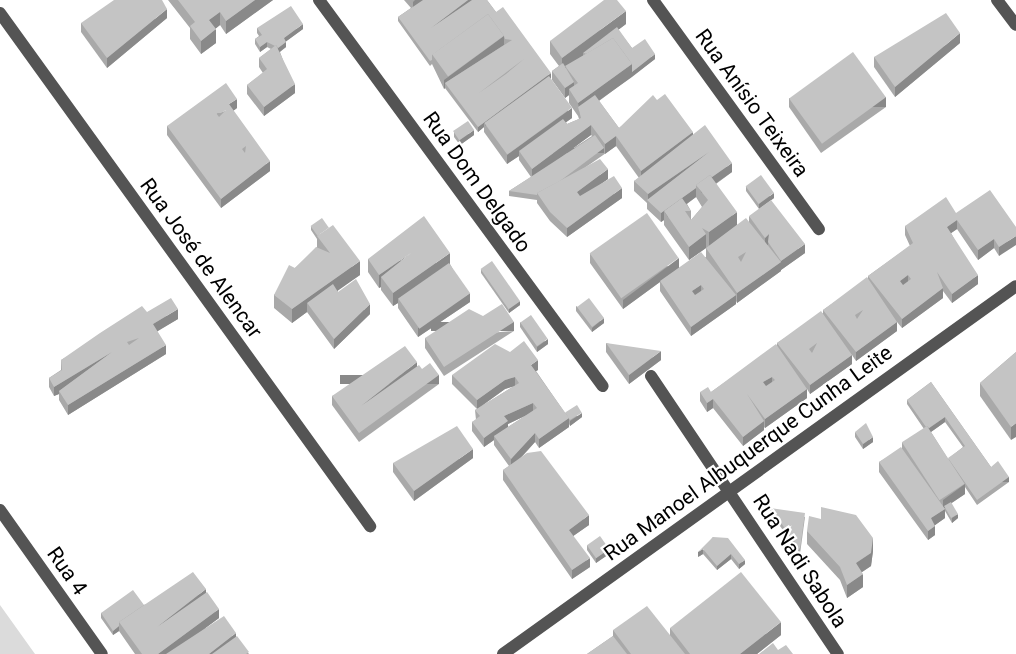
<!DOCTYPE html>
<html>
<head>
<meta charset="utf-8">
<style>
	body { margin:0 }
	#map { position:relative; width:1016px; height:654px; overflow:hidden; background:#fff; font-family:Roboto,sans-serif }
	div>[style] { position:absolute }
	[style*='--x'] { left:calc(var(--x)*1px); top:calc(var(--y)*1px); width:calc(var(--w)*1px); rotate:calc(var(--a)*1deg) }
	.green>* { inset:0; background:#dbdbdb }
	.minor>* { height:12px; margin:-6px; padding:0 6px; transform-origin:6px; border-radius:6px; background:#545454 }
	.tertiary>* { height:12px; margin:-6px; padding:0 6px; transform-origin:6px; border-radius:6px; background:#545454 }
	.wall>* { inset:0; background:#a9a9a9 }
	.shaded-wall>* { inset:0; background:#898989; transform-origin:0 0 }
	.building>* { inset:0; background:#c4c4c4; transform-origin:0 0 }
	span { translate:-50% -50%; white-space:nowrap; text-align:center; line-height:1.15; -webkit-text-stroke:4.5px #fff; paint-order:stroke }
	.street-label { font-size:21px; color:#000 }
</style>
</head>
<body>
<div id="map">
	<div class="green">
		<div style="clip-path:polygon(0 605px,35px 654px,0 654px)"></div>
	</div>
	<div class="minor">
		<div style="--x:319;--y:0;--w:479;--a:53.7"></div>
		<div style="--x:653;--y:0;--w:283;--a:54.1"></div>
		<div style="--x:997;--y:0;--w:31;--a:53"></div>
		<div style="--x:0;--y:13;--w:633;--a:54.2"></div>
		<div style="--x:651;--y:376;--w:335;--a:56.1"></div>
		<div style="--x:503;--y:654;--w:631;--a:-35.65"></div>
	</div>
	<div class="tertiary">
		<div style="--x:0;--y:510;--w:176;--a:54.7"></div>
	</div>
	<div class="wall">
		<div style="clip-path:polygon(168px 0,273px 0,226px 34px,220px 25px,215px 29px,216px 43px,201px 54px,190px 39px,190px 28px)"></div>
		<div style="clip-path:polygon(evenodd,404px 0,487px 0,496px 12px,551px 78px,550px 79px,572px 118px,566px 122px,567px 124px,579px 119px,578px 116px,569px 103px,569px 95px,565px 98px,552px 80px,552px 71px,559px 66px,550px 54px,550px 41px,626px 24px,618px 30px,632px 48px,655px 59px,599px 101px,619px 128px,657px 100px,732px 172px,716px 184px,737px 225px,749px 222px,749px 216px,805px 253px,781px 270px,781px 269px,781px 271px,737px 303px,736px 301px,736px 304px,691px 336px,660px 291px,660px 282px,623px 309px,590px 263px,590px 254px,679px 268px,706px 257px,706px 248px,689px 260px,664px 225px,664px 220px,661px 222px,647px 209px,647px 203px,634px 191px,634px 181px,639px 178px,616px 146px,586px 167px,608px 179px,599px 185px,622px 198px,567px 237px,550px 221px,537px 203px,537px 200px,509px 196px,509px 191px,531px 177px,519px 160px,519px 156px,507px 164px,484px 132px,484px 127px,478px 132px,445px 88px,444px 89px,432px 64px,430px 66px,398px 21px,398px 17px,411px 8px,404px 0,591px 135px,592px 136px,566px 153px,591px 135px,404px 0,696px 197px,702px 207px,691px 220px,691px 211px,687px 204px,696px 197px)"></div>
		<div style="clip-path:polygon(167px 18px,107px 68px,81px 32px,81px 23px)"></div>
		<div style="clip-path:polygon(257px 28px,303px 29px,286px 41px,286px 47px,280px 52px,295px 93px,264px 116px,247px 94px,247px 85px,263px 73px,259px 67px,259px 58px,271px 49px,267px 47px,260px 52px,255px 44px,255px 39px,259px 36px,257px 33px)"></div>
		<div style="clip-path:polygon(960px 43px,895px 97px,874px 67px,874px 57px)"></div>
		<div style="clip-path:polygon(789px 98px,886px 107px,821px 153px,789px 107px)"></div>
		<div style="clip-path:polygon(237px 108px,233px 111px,270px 171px,221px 208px,167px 135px,167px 126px)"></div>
		<div style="clip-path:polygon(454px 132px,474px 135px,460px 145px,454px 137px)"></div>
		<div style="clip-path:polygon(746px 186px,774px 198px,759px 209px,746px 191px)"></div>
		<div style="clip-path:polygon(956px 213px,1016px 227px,999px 256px,994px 248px,978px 260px,957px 229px,951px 233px,978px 284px,952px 303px,943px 291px,943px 298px,902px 328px,897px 322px,897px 331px,856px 361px,852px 355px,852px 364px,810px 394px,807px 389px,807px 398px,765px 428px,764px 427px,764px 430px,743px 446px,713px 408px,707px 412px,700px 401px,700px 392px,711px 392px,777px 346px,777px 343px,823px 313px,823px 310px,868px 279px,868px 276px,910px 246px,905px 235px,905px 226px)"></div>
		<div style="clip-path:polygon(311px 226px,360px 275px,337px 290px,338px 292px,370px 314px,334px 349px,307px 312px,292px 323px,274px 308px,274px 295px,295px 268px,317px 247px,317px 239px,311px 230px)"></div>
		<div style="clip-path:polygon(368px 259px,450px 264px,470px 302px,418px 337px,398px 308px,398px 303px,393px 306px,381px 290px,381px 287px,379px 288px,368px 272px)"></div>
		<div style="clip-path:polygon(481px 269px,520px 305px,509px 313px,481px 273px)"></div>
		<div style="clip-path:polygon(576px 306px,604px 323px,592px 332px,576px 311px)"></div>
		<div style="clip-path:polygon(147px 312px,178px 319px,157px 331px,166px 354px,68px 415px,59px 400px,59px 394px,54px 396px,49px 387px,49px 378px,61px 370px,61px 360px)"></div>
		<div style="clip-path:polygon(520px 322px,548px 344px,537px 352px,520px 327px)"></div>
		<div style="clip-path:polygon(514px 331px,444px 376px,425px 348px,425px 338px)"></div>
		<div style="clip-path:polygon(606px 343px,661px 360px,629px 384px,606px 352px)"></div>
		<div style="clip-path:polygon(1016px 352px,1011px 440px,980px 396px,980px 383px)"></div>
		<div style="clip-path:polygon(417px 366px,439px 384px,359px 442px,332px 405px,332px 396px)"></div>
		<div style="clip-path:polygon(evenodd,538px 370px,536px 371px,565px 413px,582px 417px,570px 426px,569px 424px,569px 427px,539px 448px,535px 442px,521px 458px,589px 525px,573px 536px,590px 567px,572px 579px,503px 480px,503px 470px,509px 466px,494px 445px,494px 440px,484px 447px,472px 431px,472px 422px,476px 420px,475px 410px,477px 409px,452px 384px,452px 375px,538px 370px,514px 386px,482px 406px,505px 389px,514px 386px,538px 370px,525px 416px,508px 427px,508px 424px,525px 416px)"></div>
		<div style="clip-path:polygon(evenodd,931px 382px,991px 467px,1009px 482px,977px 505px,965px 487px,965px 494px,951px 503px,958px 518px,952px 523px,945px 511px,945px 518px,935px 525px,935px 535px,928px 540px,879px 472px,879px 462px,902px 449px,902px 443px,924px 429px,907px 404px,907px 400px,931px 382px,945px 422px,963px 447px,948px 459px,931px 432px,945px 422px)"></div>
		<div style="clip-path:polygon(855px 432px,873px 442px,863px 449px,855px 437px)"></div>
		<div style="clip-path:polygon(473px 458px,414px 501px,393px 472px,393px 463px)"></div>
		<div style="clip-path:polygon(770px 508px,805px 517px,800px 554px,770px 512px)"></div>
		<div style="clip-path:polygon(807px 531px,873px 551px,871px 566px,862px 572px,863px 587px,847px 598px,840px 580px,807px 544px)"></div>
		<div style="clip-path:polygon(713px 537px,745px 564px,739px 569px,731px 559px,717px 570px,703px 554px,698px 557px)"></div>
		<div style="clip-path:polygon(587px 545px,609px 554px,596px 563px,587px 550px)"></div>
		<div style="clip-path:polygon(206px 593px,219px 618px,205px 628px,236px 637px,249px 654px,135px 654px,119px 631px,113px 635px,101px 618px,101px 613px)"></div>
		<div style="clip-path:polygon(670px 628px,781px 635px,757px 654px,587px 654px,613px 636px,613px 630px,670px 635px)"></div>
	</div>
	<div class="shaded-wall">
		<div style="clip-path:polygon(255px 0,273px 0,226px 34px,226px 21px)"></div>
		<div style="clip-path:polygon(415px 0,425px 0,413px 11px,413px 2px)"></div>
		<div style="clip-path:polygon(468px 0,474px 0,431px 28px)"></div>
		<div style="clip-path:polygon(167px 9px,167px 18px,107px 68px,107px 58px)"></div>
		<div style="clip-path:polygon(626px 11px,626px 24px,586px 54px,583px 53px,583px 56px,562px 71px,562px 58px)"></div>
		<div style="clip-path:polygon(220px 12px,220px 25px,209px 34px,209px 20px)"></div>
		<div style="clip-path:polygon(303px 24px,303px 29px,284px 43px,284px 38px)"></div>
		<div style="clip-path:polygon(216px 29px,216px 43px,201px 54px,201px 41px)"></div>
		<div style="clip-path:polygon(960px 33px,960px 43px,895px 97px,895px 87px)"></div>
		<div style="clip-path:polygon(504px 36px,504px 45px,445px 83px,445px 88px,444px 89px,444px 80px)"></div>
		<div style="clip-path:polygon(267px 42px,267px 47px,260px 52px,260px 47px)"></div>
		<div style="clip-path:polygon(286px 42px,286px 47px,278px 53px,278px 48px)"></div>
		<div style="clip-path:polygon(655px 54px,655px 59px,632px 77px,632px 72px)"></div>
		<div style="clip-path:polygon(632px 64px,632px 77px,580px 114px,578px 103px)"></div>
		<div style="clip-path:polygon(551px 73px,551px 78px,486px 126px,484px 123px,484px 127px,478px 132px,478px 127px)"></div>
		<div style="clip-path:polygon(574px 82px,574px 91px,569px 89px,569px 95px,565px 98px,565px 88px)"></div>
		<div style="clip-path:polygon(295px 84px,295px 93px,264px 116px,264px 107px)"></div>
		<div style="left:886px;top:97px;width:10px;height:80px;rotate:90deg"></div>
		<div style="clip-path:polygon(237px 99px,237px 108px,229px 114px,229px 104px)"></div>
		<div style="clip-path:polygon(572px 108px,572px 118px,522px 154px,519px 151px,519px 156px,507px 164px,507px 155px)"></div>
		<div style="clip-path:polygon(591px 125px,591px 135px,532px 179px,532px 169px)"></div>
		<div style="clip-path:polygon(474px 130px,474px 135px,460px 145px,460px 140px)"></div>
		<div style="clip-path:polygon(693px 132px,693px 141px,641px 180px,641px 171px)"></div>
		<div style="clip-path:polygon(616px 136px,616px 146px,605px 154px,605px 144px)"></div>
		<div style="left:604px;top:148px;width:5px;height:79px;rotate:90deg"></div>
		<div style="clip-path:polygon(709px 152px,648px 200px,648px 194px)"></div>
		<div style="clip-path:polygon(270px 161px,270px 171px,221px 208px,221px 199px)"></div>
		<div style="clip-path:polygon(732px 163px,732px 172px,702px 193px,698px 187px)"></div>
		<div style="clip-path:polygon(608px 169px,608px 179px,577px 202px,577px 192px)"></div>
		<div style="clip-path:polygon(622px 188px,622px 198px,567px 237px,567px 228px)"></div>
		<div style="clip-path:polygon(696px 188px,696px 197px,668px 217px,664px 211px,664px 220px,661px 222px,661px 213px)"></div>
		<div style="clip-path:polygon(774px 193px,774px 198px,759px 209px,759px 204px)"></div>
		<div style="clip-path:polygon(737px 212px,737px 225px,709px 246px,709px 232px)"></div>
		<div style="clip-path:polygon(957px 220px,957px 229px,947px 236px,947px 227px)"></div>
		<div style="clip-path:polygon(706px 234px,706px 248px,689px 260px,689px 247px)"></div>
		<div style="clip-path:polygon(769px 234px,768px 245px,765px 247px,765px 238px)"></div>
		<div style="clip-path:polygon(1016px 236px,1016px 245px,999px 256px,999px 247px)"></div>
		<div style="clip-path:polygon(994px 239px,994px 248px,978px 260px,978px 250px)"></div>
		<div style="clip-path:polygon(805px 244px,805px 253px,781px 270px,781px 261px)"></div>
		<div style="clip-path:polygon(411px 253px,381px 277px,381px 287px,379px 288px,379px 275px)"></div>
		<div style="clip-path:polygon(450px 253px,450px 266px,398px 299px,398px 303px,393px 306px,393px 293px)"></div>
		<div style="clip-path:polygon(679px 258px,679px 268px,623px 309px,623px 300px)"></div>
		<div style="clip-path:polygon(360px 261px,360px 275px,312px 309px,307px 303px,307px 312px,292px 323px,292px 309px)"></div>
		<div style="clip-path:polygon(781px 262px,781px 271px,737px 303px,737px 293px)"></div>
		<div style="clip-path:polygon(908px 275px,908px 285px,900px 290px,900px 281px)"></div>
		<div style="clip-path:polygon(978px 275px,978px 284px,952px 303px,952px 294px)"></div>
		<div style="clip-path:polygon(701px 285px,701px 294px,692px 300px,692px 291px)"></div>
		<div style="clip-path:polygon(943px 288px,943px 298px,902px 328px,902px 319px)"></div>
		<div style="clip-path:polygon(470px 293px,470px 302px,418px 337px,418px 328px)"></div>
		<div style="clip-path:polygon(736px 295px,736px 304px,691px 336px,691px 327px)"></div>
		<div style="clip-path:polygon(520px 301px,520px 305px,509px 313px,509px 308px)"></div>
		<div style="clip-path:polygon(370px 304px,370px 314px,334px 349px,334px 339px)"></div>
		<div style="clip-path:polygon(178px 309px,178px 319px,153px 334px,153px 324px)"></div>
		<div style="clip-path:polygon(604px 318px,604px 323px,592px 332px,592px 328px)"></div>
		<div style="left:514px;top:322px;width:9px;height:83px;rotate:90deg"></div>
		<div style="clip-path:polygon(897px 322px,897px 331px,856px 361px,856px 352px)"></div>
		<div style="clip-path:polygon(548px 339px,548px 344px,537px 352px,537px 347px)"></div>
		<div style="clip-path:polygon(166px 345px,166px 354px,68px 415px,68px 405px)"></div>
		<div style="clip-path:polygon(661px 351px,661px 360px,629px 384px,629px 375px)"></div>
		<div style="clip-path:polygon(112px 352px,59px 391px,59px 394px,54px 396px,54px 387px)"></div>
		<div style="clip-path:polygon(852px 355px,852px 364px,810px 394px,810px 385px)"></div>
		<div style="clip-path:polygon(538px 360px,538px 370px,531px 374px,531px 365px)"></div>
		<div style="clip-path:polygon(417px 362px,417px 372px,361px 406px)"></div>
		<div style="left:439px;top:375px;width:9px;height:99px;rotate:90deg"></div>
		<div style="clip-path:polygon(515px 377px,515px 386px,505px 389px,477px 409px,477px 400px,505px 380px)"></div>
		<div style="clip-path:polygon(772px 377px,772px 386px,763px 392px,763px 382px)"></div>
		<div style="clip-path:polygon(807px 389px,807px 398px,765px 428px,765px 419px)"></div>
		<div style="clip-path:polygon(713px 399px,713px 408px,707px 412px,707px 403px)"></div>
		<div style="clip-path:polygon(533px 403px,533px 412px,508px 424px,508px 430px,494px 436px,494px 440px,484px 447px,484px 438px,504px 416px)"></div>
		<div style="clip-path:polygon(582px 413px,582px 417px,570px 426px,570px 421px)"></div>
		<div style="clip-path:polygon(945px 417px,945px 422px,928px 434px,928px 429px)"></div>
		<div style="clip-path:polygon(569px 418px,569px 427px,539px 448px,539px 439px)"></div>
		<div style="clip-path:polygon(764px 421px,764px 430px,743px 446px,743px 437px)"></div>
		<div style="clip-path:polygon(1016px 423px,1016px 437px,1011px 440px,1011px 427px)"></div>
		<div style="clip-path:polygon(535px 433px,535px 442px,511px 468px,511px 459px)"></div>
		<div style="clip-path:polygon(873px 437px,873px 442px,863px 449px,863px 444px)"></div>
		<div style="clip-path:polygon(473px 449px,473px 458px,414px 501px,414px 491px)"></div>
		<div style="left:1009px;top:477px;width:5px;height:39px;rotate:90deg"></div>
		<div style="clip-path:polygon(965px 484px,965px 494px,943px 509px,943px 500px)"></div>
		<div style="clip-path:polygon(945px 509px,945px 518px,931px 528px,931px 518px)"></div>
		<div style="clip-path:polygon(958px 514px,958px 518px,952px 523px,952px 518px)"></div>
		<div style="clip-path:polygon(589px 515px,589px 525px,569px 539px,569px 530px)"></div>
		<div style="clip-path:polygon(935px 526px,935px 535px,928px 540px,928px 531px)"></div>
		<div style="clip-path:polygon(873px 538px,873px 551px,871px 566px,856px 576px,856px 563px)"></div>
		<div style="clip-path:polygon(609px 549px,609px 554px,596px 563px,596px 558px)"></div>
		<div style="clip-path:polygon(703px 549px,703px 554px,698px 557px,698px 552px)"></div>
		<div style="clip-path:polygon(731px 554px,731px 559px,717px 570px,717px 566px)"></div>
		<div style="clip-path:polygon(590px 558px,590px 567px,572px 579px,572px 570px)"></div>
		<div style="clip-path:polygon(745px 560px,745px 564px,739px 569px,739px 564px)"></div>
		<div style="clip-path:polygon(863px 574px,863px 587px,847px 598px,847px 585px)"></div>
		<div style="clip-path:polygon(206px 589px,206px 598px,157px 627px)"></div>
		<div style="clip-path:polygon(219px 609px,219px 618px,171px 654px,158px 654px)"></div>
		<div style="clip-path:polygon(781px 622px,781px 635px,757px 654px,740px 654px)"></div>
		<div style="clip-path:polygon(119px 626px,119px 631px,113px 635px,113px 631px)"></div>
		<div style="clip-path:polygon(236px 633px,236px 642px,221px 654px,209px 654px)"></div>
	</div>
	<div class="building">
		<div style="clip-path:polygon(114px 0,162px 0,167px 9px,107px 58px,81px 23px)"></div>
		<div style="clip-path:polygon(178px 0,255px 0,226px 21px,220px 12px,209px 20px,216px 29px,201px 41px,190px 26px,195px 22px)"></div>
		<div style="clip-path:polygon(evenodd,423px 0,468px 0,431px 28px,472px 0,487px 0,496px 12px,503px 7px,551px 73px,478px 127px,445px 83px,512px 40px,505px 39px,504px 36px,488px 14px,432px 55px,432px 60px,430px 61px,398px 17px,423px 0,524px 59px,506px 74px,479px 93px,524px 59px)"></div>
		<div style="clip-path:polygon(604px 0,617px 0,626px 11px,562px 58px,550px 41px)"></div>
		<div style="clip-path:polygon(291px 6px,303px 24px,284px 38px,286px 42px,278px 48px,276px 45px,275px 46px,267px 42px,260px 47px,255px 39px,262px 35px,257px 28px)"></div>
		<div style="clip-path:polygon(946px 13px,960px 33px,895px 87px,874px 57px)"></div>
		<div style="left:488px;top:14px;width:27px;height:69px;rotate:54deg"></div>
		<div style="clip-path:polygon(617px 27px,632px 48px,645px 39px,655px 54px,632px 72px,632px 64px,613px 38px,586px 54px,583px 53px)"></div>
		<div style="clip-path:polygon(613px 38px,632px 64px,578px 103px,569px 89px,578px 83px,565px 66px)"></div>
		<div style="clip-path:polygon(276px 45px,295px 84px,264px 107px,247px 85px,267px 69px,259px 58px)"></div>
		<div style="left:853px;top:52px;width:56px;height:79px;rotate:54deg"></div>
		<div style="clip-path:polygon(563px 63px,574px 82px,565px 88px,552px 71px)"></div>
		<div style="left:549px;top:76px;width:39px;height:80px;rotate:54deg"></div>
		<div style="clip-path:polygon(evenodd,226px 83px,237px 99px,229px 104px,270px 161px,221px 199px,167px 126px,226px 83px,226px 110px,219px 117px,216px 113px,221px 113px,226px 110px,226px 83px,246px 146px,245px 153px,242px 149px,246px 146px)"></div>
		<div style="clip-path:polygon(665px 94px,693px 132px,641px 171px,616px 136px,605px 144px,591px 125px,532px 169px,519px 151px,563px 119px,567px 124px,581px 118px,578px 107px,595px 95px,619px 128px,653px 95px,657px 100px)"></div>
		<div style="left:468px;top:121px;width:11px;height:18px;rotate:56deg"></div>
		<div style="clip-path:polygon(705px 125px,732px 163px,712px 177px,710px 175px,696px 185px,696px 188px,661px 213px,647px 200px,709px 152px,648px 194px,634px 181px)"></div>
		<div style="clip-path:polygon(595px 135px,604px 148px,560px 181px,537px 193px,537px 195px,509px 191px)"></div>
		<div style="clip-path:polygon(600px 159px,608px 169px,577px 192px,580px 196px,614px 176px,622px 188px,567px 228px,550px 212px,537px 193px)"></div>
		<div style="clip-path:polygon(710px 175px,737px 212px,709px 232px,702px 228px,706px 234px,689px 247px,664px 211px,682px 198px,691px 211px,685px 211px,691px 220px,708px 200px,696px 185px)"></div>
		<div style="left:761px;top:175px;width:22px;height:19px;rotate:54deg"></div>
		<div style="clip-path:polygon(evenodd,990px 190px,1016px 227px,1016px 236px,999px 247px,994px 239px,978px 250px,957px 220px,947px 227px,978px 275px,952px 294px,937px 272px,943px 288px,902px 319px,868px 276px,913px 243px,905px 226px,946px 197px,956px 213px,990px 190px,908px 275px,911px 279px,903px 285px,900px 281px,908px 275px)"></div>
		<div style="clip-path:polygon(771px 200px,805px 244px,781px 261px,768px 242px,769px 234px,765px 238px,749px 216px)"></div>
		<div style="left:647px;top:213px;width:55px;height:70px;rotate:55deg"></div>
		<div style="clip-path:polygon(424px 216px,450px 253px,393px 293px,381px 277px,411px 253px,379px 275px,368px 259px)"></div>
		<div style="left:322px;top:218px;width:12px;height:14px;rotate:55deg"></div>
		<div style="clip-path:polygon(evenodd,746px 218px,781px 262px,737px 293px,706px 248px,746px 218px,746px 252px,741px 262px,738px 257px,746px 252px)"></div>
		<div style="clip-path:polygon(333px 225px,360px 261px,292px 309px,274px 295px,289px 265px,295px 268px,316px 247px,330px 253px,317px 236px)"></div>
		<div style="clip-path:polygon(evenodd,701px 252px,736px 295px,691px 327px,660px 281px,701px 252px,701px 285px,704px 289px,695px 295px,692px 291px,701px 285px)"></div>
		<div style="left:492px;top:261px;width:49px;height:14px;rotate:55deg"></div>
		<div style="left:449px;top:263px;width:37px;height:62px;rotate:55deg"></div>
		<div style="clip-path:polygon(evenodd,867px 277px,897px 322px,856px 352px,823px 310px,867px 277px,863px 310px,857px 319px,855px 315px,863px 310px)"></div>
		<div style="clip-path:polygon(356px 279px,370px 304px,334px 339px,307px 303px,333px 284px,338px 292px)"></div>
		<div style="clip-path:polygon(evenodd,171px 298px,178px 309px,153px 324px,166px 345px,68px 405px,59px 391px,112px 352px,54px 387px,49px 378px,62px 370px,61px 360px,100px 333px,142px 306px,147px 312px,171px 298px,139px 338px,129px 345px,127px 342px,139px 338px)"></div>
		<div style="left:589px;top:298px;width:25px;height:15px;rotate:53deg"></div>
		<div style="clip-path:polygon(502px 304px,514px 322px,444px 367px,425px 338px,469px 309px,483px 316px)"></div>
		<div style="clip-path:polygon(evenodd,821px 311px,852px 355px,810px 385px,777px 343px,821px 311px,817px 343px,812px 353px,809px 349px,817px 343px)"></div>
		<div style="left:531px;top:315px;width:29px;height:13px;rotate:55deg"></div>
		<div style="clip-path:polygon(524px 341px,538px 360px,531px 365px,569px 418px,539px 439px,535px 433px,511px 459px,494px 436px,537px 408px,533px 403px,504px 416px,508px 421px,484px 438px,472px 422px,480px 416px,475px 410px,519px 383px,515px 377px,505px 380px,477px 400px,452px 375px,495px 344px,510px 352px)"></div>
		<div style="clip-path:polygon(606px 343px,661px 351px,629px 375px)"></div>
		<div style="clip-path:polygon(evenodd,776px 344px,807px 389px,765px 419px,747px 394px,764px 421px,743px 437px,713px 399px,707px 403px,700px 392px,708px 387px,711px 392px,776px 344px,772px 377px,775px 380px,766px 386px,763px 382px,772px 377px)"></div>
		<div style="clip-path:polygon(405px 346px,417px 362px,361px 406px,419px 365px,422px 369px,430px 363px,439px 375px,359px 433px,332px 396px)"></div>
		<div style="clip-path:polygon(1016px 352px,1016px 423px,1011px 427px,980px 383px)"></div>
		<div style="clip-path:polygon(931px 382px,991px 467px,998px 461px,1009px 477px,977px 500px,948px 458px,965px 446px,945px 417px,929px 428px,927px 426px,926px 427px,907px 400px)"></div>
		<div style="left:577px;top:405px;width:9px;height:14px;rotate:58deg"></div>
		<div style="clip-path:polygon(866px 423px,873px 437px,863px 444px,855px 432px)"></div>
		<div style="clip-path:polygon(457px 426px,473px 449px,414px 491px,393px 463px)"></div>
		<div style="left:927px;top:426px;width:69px;height:30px;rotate:57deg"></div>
		<div style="clip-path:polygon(901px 447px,945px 509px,931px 518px,935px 526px,928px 531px,879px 462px)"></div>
		<div style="clip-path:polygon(541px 451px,589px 515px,569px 530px,590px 558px,572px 570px,503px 470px,527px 453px)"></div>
		<div style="left:951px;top:502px;width:14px;height:8px;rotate:60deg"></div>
		<div style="clip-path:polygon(821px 507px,856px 515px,873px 538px,871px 553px,856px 563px,863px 574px,847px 585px,840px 567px,807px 531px,809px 516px,821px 519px)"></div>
		<div style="clip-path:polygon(770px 508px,805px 513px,800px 549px)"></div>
		<div style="left:600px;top:536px;width:16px;height:16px;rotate:55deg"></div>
		<div style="clip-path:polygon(713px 537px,728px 538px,745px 560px,739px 564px,731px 554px,717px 566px,703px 549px,698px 552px)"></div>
		<div style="clip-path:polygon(193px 572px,206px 589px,157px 627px,207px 592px,219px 609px,158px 654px,142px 654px,119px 622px)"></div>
		<div style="clip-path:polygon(741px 572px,781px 622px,740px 654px,690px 654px,670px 628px)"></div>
		<div style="clip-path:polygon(133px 590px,144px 605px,119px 622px,119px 626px,113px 631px,101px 613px)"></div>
		<div style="clip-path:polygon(647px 606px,685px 654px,631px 654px,613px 630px)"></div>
		<div style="clip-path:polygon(224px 616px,236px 633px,209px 654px,166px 654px)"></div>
		<div style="clip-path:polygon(237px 636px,249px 652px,246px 654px,212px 654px)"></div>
		<div style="clip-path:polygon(613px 636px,627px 654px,587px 654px)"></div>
		<div style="clip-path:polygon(773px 643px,778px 650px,786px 645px,793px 654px,759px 654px)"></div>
	</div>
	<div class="street-label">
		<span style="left:752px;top:103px;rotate:54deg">Rua Anísio Teixeira</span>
		<span style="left:477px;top:182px;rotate:54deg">Rua Dom Delgado</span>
		<span style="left:201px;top:258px;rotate:54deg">Rua José de Alencar</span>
		<span style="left:748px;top:453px;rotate:-36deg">Rua Manoel Albuquerque Cunha Leite</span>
		<span style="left:800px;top:561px;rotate:57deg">Rua Nadi Sabola</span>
		<span style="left:67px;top:571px;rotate:55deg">Rua 4</span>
	</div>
</div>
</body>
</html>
